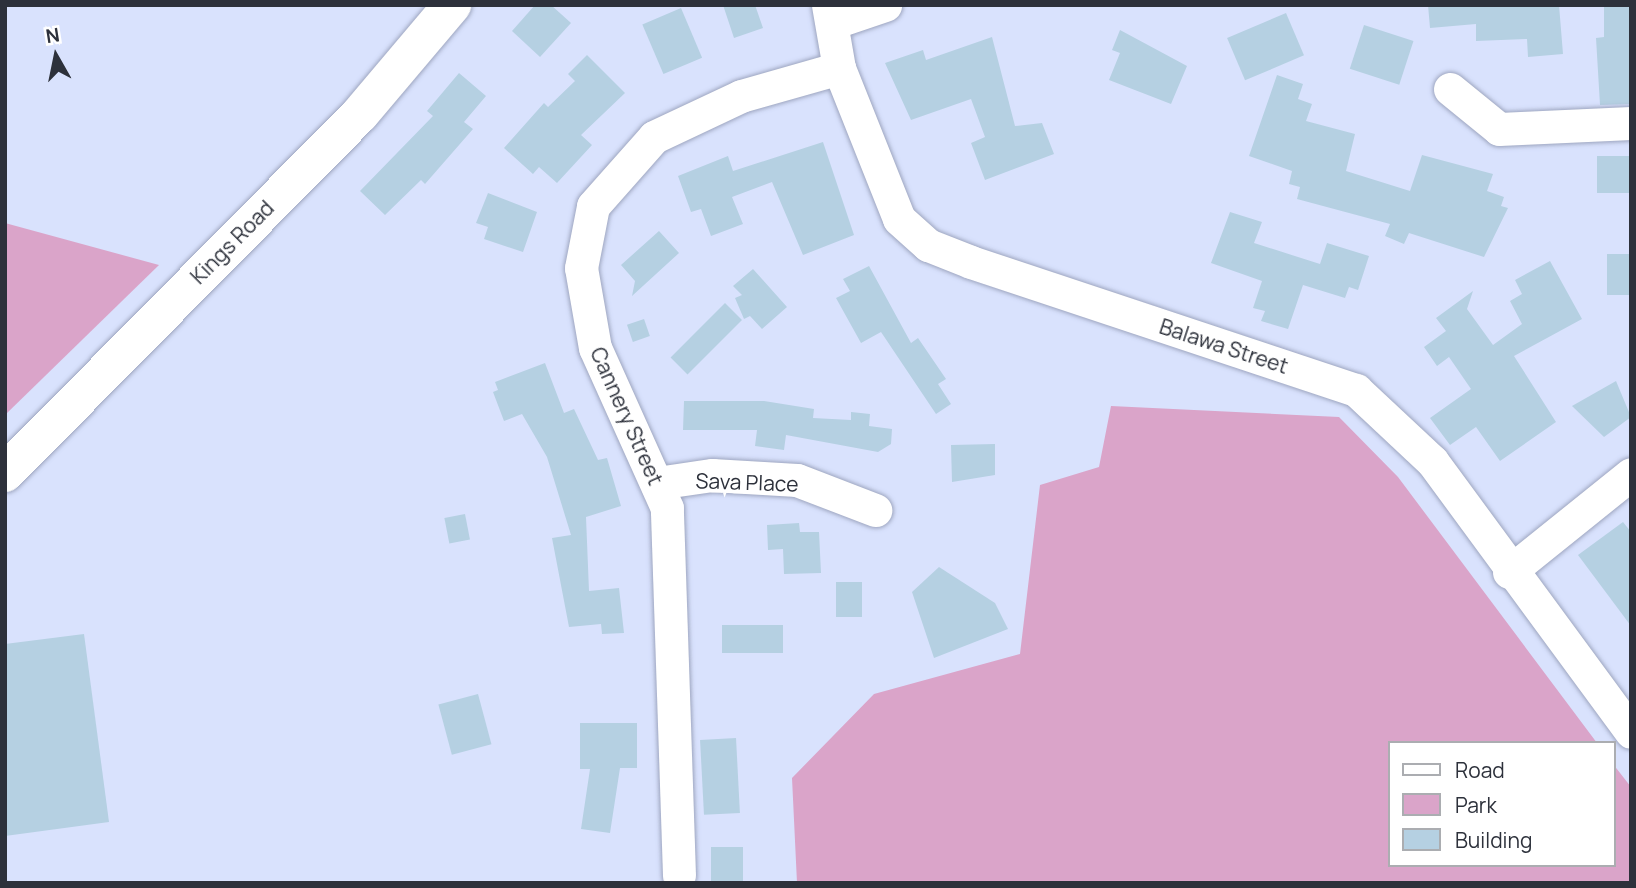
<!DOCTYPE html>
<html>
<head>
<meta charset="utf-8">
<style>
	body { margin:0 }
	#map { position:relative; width:1636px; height:888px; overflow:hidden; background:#d9e2fd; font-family:Manrope,sans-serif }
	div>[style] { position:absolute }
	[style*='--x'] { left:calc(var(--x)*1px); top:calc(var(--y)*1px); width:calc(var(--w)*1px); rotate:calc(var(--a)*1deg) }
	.green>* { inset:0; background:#daa4c9 }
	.building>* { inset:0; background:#b5d0e2; transform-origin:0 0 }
	.roads { filter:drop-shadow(0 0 2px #9ea6c0) drop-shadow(0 0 2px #9ea6c0) }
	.minor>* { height:33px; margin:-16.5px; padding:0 16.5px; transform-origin:16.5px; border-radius:16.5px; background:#fff }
	.highway>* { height:38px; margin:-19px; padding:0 19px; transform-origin:19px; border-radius:19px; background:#fff }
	span { translate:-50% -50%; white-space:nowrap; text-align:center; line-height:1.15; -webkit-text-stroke:7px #fff; paint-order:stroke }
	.street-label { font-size:21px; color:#2d313b }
	.frame { position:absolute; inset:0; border:7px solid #2d313b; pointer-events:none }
	.legend { position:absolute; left:1388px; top:741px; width:228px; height:126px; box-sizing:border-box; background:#fff; border:2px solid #abadb1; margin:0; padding:9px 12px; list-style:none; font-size:21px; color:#2d313b }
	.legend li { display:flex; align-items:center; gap:14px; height:35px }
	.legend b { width:35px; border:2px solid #abadb1 }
	.north { position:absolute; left:21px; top:21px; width:70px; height:70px; -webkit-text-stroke:5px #fff; paint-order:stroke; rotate:351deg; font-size:19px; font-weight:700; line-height:28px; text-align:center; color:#2d313b }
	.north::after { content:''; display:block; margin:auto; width:24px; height:32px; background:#2d313b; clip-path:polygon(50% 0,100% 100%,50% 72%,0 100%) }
</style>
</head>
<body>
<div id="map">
	<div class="green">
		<div style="clip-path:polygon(5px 223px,159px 265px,5px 415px)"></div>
		<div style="clip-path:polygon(1111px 406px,1339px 417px,1398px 477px,1597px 743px,1389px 743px,1389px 865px,1613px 865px,1613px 764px,1631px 787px,1631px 883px,797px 883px,792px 778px,874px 694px,1020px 654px,1040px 485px,1099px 467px)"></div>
	</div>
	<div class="building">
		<div style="clip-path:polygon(535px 5px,551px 5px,571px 23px,540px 57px,512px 31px)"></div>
		<div style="clip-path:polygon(723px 5px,755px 5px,763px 28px,734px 38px)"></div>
		<div style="clip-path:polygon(1428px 5px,1559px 5px,1563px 54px,1528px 57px,1527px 39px,1476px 41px,1476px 24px,1430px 28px)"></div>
		<div style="clip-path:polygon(1604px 5px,1631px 5px,1631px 104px,1600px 105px,1596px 38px,1604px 37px)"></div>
		<div style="left:681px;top:8px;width:54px;height:42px;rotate:67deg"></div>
		<div style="left:1286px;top:13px;width:46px;height:64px;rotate:67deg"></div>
		<div style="left:1364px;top:25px;width:52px;height:46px;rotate:18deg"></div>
		<div style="clip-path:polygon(1120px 30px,1187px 66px,1171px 104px,1109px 80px,1120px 53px,1112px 50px)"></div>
		<div style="clip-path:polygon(992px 37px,1015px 126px,1042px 123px,1054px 154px,985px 180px,971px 143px,985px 137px,971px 99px,911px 120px,885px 63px,923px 50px,926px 60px)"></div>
		<div style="clip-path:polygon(587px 55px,625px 93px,581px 135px,592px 145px,557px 183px,539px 167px,533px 174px,504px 148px,544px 103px,548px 107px,575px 81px,568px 74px)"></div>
		<div style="clip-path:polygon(459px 73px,486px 96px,464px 122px,473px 129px,425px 184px,421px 180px,385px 215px,360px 191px,433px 116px,427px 111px)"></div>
		<div style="clip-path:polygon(1277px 75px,1303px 84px,1298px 99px,1312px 104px,1306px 121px,1355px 134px,1346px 171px,1410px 191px,1422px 155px,1493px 174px,1487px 191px,1504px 197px,1501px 206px,1508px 208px,1484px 257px,1409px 233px,1404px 244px,1385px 236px,1390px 224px,1297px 199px,1300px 187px,1289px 184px,1292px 171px,1249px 156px)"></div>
		<div style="clip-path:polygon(823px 142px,854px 235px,803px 255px,772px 182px,732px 197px,743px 224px,711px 236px,701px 209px,691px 212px,678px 176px,728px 156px,733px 171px)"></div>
		<div style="left:1631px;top:156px;width:37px;height:34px;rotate:90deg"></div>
		<div style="clip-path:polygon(488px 193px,537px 212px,523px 252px,484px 239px,488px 227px,476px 223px)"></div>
		<div style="clip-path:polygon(1230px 212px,1262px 222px,1254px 243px,1320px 264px,1327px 243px,1369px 256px,1358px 290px,1349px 287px,1345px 298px,1303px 285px,1288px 329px,1261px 321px,1265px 311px,1253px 308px,1262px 281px,1211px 263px)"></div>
		<div style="clip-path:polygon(659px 231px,679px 253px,632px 296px,635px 281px,621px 265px)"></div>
		<div style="left:1631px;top:254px;width:41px;height:24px;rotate:90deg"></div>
		<div style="clip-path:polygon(1550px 261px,1582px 319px,1514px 356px,1556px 422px,1500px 461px,1476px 427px,1450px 445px,1430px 418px,1471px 389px,1449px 357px,1437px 366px,1424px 347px,1446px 331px,1436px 318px,1473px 291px,1467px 309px,1493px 345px,1522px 324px,1510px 301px,1522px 294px,1515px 280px)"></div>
		<div style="clip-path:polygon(869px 266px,911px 343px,918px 338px,946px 379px,938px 384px,951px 404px,936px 414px,881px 332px,861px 343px,836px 298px,850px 291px,843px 279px)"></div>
		<div style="clip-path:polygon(753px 269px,787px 307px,762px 329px,750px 316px,744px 319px,735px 298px,742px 295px,733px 286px)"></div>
		<div style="left:725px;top:303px;width:24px;height:77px;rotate:45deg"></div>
		<div style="left:644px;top:319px;width:18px;height:18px;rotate:71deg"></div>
		<div style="clip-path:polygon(545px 363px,564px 413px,574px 409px,598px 460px,607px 458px,621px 506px,586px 517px,589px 591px,619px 588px,624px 633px,602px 634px,601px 624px,569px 627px,552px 538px,571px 535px,547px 457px,522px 414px,504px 421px,493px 392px,498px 390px,495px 382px)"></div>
		<div style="clip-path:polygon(1616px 381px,1631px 417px,1604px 437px,1572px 406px)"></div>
		<div style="clip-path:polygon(684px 401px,764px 401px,814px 409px,813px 418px,851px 420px,851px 412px,870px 414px,869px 426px,892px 429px,891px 444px,878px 452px,786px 435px,784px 450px,755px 446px,757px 430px,683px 430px)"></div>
		<div style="clip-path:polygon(995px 444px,995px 475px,952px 482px,951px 445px)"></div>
		<div style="left:465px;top:514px;width:26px;height:21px;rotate:79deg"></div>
		<div style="clip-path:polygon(1623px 522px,1631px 532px,1631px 626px,1578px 555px)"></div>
		<div style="clip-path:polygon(799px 523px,800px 532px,819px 532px,821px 573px,784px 574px,783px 549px,768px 550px,767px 525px)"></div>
		<div style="clip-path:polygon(939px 567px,995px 603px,1008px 629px,934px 658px,912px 592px)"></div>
		<div style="left:836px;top:582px;width:26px;height:35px"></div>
		<div style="left:722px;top:625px;width:61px;height:28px"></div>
		<div style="clip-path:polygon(84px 634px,109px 822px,5px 836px,5px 644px)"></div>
		<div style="left:478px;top:694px;width:52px;height:41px;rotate:75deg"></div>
		<div style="clip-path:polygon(580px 723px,637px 723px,637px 768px,620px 768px,610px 833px,581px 829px,590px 769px,580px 769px)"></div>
		<div style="left:736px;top:738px;width:75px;height:36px;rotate:87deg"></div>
		<div style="left:711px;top:847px;width:32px;height:36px"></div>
	</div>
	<div class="roads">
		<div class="minor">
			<div style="--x:828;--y:5;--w:64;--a:80.1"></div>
			<div style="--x:839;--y:68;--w:162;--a:68.3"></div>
			<div style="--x:899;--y:219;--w:39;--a:42"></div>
			<div style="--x:928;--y:245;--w:46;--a:21.6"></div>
			<div style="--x:971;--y:262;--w:406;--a:18.4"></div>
			<div style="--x:1356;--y:390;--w:104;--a:43.1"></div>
			<div style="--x:1432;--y:461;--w:336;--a:53.7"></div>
			<div style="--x:835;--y:22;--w:53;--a:-18.8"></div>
			<div style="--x:1450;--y:89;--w:63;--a:39.2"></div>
			<div style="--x:1499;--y:129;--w:132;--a:-2.6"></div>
			<div style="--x:657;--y:483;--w:56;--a:-8.3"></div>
			<div style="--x:712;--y:475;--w:85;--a:3.4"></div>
			<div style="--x:797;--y:480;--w:84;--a:21"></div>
			<div style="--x:1509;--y:572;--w:156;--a:-38.8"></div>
			<div style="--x:679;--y:875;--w:367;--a:-91.9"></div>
			<div style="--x:667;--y:508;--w:175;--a:-114.2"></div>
			<div style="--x:595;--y:348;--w:81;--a:-99.9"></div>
			<div style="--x:581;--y:268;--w:63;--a:-79"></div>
			<div style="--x:593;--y:206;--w:92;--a:-48.5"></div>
			<div style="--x:654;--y:137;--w:96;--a:-25.2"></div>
			<div style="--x:741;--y:96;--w:102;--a:-15.9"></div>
		</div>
		<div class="highway">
			<div style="--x:5;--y:473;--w:505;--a:-45.32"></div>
			<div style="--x:360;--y:114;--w:143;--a:-49.8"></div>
		</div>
	</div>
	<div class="street-label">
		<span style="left:232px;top:242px;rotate:-45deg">Kings Road</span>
		<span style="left:1224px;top:346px;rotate:18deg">Balawa Street</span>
		<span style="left:627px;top:416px;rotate:66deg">Cannery Street</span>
		<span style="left:747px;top:482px;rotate:2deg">Sava Place</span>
	</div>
	<div class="frame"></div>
	<ul class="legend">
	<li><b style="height:9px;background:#fff"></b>Road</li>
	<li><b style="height:19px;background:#daa4c9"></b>Park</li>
	<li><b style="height:19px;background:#b5d0e2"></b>Building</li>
	</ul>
	<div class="north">N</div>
</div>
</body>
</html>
